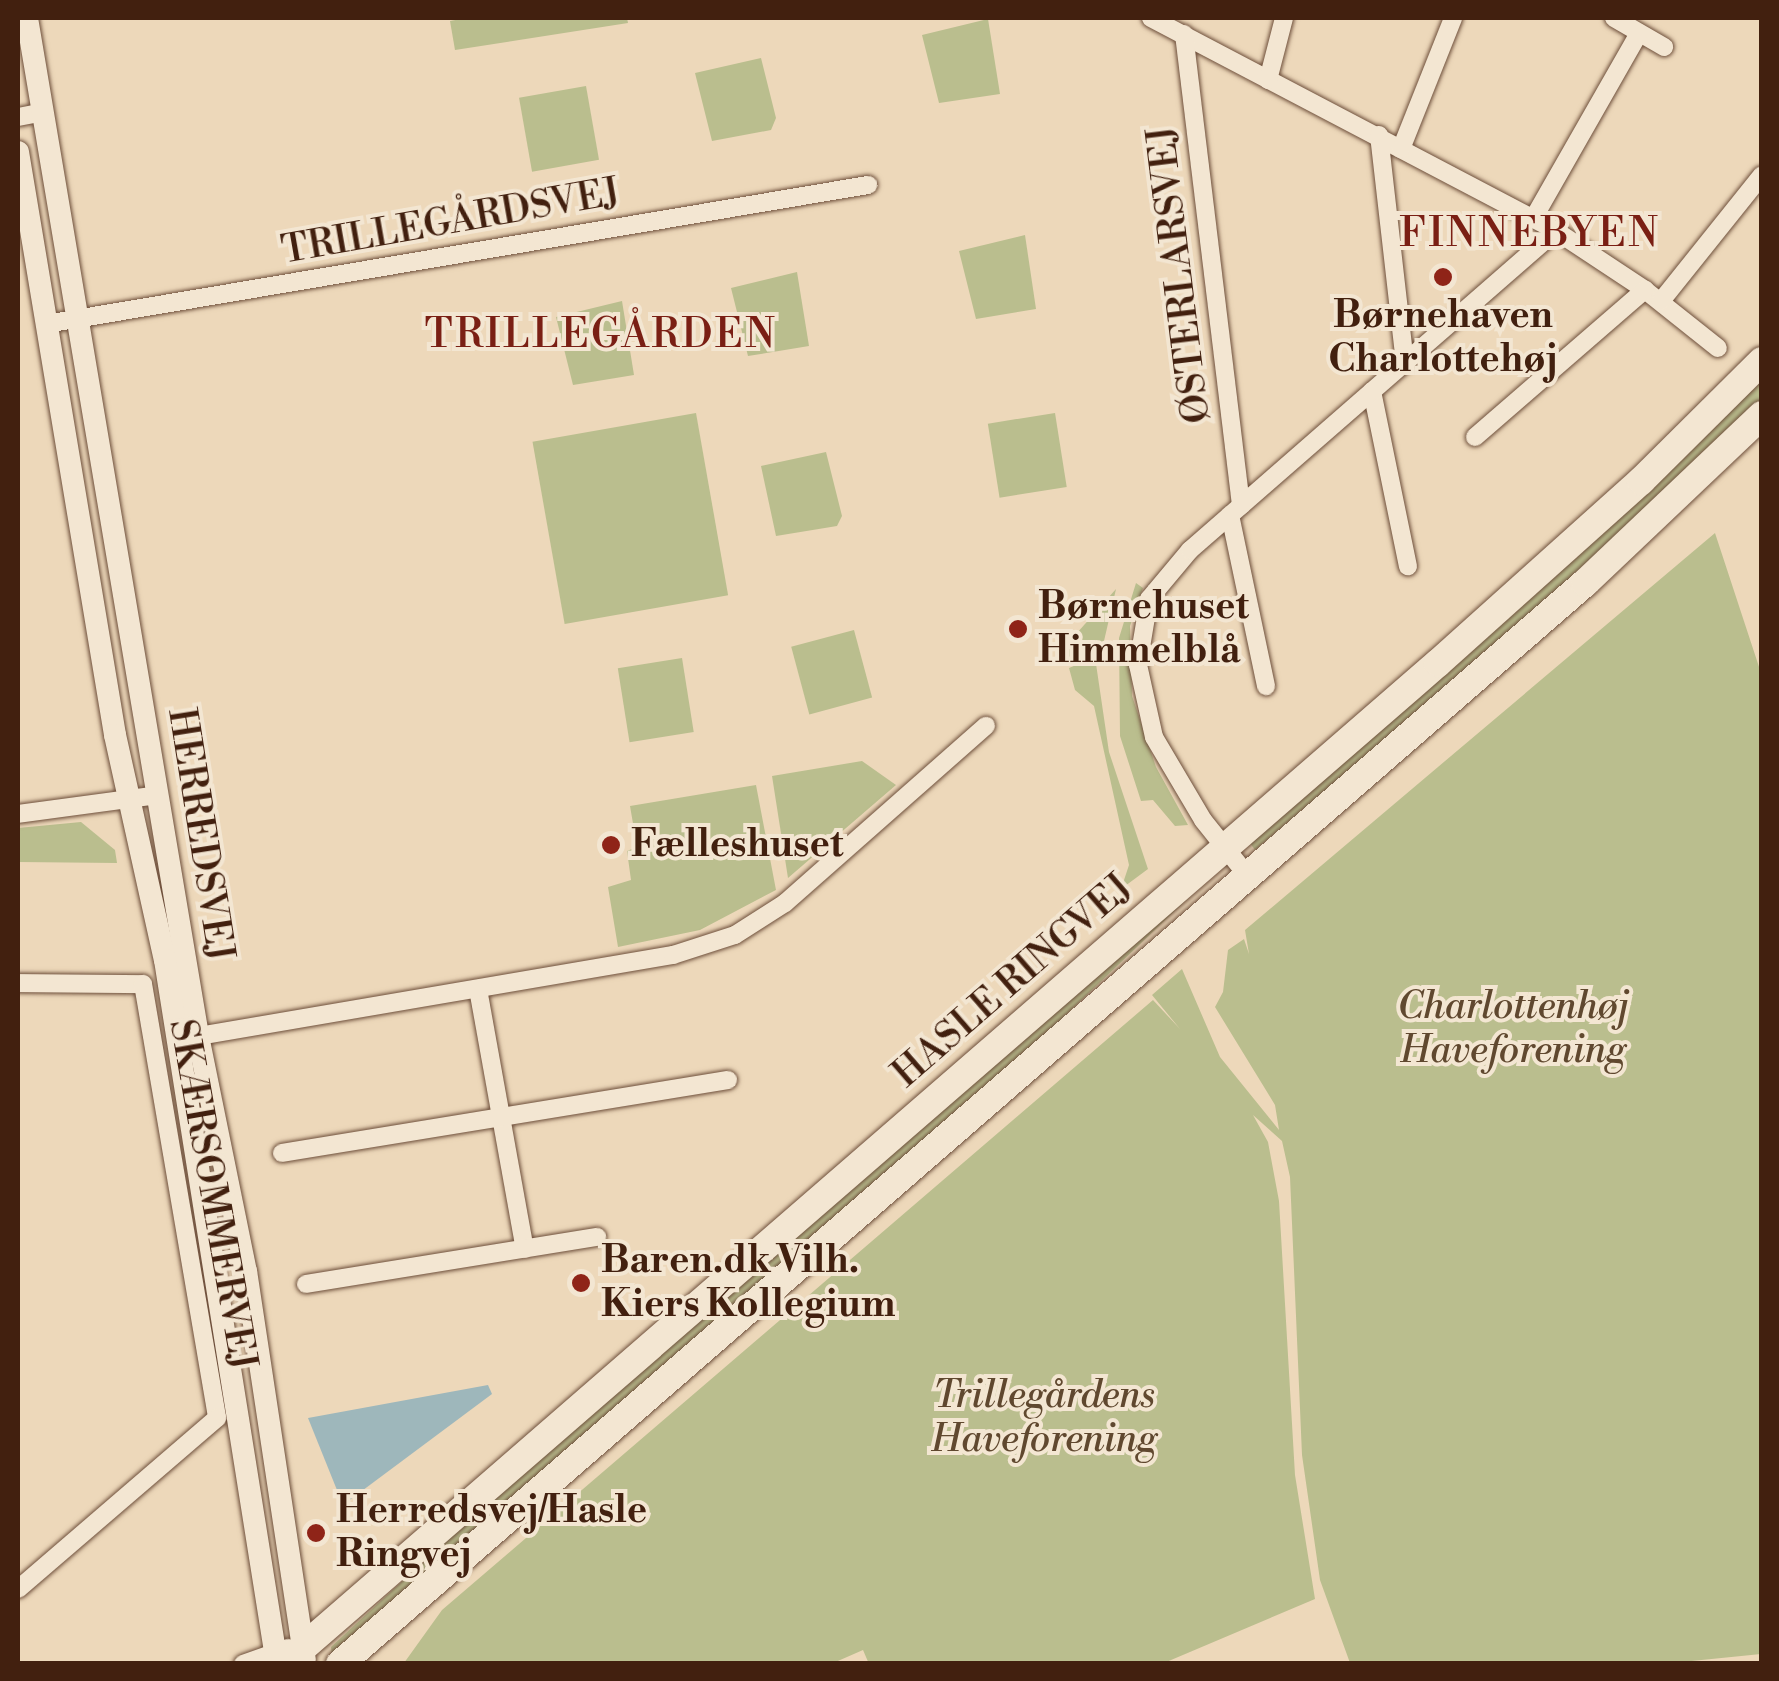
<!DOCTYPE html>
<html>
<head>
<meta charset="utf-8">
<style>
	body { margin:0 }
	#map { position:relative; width:1779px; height:1681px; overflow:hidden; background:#edd8ba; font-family:"Libre Bodoni",serif }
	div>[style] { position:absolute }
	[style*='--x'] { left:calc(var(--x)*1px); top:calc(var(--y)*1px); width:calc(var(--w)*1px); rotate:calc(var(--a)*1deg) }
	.green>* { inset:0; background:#babe8e; transform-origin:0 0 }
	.water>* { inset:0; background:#9eb7bb }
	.roads { filter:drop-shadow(0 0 2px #6d4e3a) drop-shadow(0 0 2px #6d4e3a) }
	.minor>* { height:18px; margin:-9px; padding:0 9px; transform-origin:9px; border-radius:9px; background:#f3e6d2 }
	.tertiary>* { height:22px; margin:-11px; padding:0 11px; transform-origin:11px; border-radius:11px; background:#f3e6d2 }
	.secondary>* { height:28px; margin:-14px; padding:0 14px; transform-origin:14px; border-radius:14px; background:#f3e6d2 }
	.dots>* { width:28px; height:28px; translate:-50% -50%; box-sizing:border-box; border:5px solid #f3e6d2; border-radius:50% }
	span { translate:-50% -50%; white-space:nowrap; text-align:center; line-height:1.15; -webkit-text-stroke:8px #f3e6d2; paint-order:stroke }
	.street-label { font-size:38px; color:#42200f }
	.poi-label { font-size:38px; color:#42200f; font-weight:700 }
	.left { translate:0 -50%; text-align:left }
	.park-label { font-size:38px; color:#60482f; font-style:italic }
	.neighbourhood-label { font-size:40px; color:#7a1f14; letter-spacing:2.5px }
	.frame { position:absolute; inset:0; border:20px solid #42200f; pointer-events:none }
</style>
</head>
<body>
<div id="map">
	<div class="green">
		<div style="clip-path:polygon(466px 18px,627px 18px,628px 23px,455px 50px,450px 21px)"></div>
		<div style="clip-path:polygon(988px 19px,1000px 94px,939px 103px,922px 35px)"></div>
		<div style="clip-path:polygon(761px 58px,776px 118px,771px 130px,712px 141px,695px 73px)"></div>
		<div style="left:586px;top:86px;width:75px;height:68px;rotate:80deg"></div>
		<div style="clip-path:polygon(1025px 235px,1036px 309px,976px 319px,959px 251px)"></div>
		<div style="clip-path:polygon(797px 272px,809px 346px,748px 356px,731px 288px)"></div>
		<div style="clip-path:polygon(622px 301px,634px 375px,573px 385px,556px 317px)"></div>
		<div style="clip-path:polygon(1761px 376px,1761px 400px,1715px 447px,1575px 578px,1255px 850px,1248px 840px)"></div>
		<div style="left:696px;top:413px;width:185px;height:166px;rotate:80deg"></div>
		<div style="left:1055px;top:413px;width:75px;height:68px;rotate:81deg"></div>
		<div style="clip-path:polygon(826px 452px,842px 516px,837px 526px,776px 536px,761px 466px)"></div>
		<div style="clip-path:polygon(1715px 533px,1762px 676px,1761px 1654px,1662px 1664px,1350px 1663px,1320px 1580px,1302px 1455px,1290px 1177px,1282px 1141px,1253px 1115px,1268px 1142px,1279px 1201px,1295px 1475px,1315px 1599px,1164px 1663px,869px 1664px,863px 1650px,831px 1664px,404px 1663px,442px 1610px,1153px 1000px,1180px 1029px,1152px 995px,1182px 969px,1220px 1057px,1279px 1130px,1275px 1105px,1215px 1007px,1223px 992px,1228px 950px,1244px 939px,1249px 954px,1245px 930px)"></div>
		<div style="clip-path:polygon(1136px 583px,1143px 588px,1130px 626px,1132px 696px,1156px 767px,1188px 825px,1175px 826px,1153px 800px,1141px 801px,1120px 736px,1119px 638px)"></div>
		<div style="clip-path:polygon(1116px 589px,1104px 641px,1068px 659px,1069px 642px)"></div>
		<div style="left:854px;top:630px;width:70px;height:65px;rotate:75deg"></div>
		<div style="clip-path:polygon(1095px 657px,1109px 752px,1148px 869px,1121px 889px,1129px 865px,1094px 706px,1075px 690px,1069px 668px)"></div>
		<div style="left:682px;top:658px;width:75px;height:65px;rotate:81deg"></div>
		<div style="clip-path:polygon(862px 761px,896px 785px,788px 878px,772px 776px)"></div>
		<div style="clip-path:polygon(756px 785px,776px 890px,700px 930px,618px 947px,608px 887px,631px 880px,627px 851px,637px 847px,630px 806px)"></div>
		<div style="clip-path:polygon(81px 822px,115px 850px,117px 863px,18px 862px,18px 828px)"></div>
		<div style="clip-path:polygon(1201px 886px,1033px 1046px,332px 1656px,331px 1647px,449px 1538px)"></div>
	</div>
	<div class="water">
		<div style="clip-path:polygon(488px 1385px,492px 1394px,343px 1505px,308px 1418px)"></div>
	</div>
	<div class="roads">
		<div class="minor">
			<div style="--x:1151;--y:18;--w:458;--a:27.7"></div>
			<div style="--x:1556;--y:231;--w:107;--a:33.5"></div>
			<div style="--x:1645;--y:290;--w:93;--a:38.5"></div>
			<div style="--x:1614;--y:18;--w:58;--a:30.1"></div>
			<div style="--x:1184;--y:34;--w:475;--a:83.1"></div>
			<div style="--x:1268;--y:80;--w:64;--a:-75.5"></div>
			<div style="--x:18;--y:117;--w:26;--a:-11"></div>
			<div style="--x:1379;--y:135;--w:229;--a:83.5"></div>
			<div style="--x:1401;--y:149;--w:141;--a:-68.3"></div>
			<div style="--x:1533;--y:219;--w:214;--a:-60.3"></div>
			<div style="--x:1661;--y:301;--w:161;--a:-51.3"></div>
			<div style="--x:46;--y:324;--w:834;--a:-9.6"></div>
			<div style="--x:1372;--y:391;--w:179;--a:78.4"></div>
			<div style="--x:1475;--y:437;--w:225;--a:-40.9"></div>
			<div style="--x:1230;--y:515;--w:175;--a:78.1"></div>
			<div style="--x:18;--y:814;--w:141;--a:-7.7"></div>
			<div style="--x:1247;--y:875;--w:70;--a:-128.7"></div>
			<div style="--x:1203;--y:820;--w:96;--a:-120.6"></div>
			<div style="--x:1154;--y:737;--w:74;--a:-102.5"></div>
			<div style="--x:1138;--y:665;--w:67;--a:-80.5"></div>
			<div style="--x:1149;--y:599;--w:64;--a:-50.1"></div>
			<div style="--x:1190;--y:550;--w:486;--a:-41.1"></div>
			<div style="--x:18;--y:983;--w:125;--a:0.5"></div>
			<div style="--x:143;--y:984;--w:440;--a:80.3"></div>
			<div style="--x:217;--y:1418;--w:262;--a:139.3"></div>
			<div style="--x:478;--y:989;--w:264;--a:79.8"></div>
			<div style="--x:198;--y:1036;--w:482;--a:-9.7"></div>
			<div style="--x:673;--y:955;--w:65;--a:-17.9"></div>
			<div style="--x:735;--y:935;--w:59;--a:-32.6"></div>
			<div style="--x:785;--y:903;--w:268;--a:-41.4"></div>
			<div style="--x:282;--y:1153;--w:452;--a:-9.3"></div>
			<div style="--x:306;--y:1284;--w:295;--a:-9.2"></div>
			<div style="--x:243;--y:1664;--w:48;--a:-19.6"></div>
		</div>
		<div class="tertiary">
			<div style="--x:27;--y:18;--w:1032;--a:80.46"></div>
			<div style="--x:198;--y:1036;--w:240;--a:78.5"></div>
			<div style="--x:246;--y:1271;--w:393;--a:81.4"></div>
			<div style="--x:18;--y:152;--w:591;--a:80.55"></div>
			<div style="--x:115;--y:735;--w:230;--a:77.5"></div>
			<div style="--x:165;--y:960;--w:713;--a:80.96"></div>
		</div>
		<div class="secondary">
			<div style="--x:284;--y:1664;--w:1528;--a:-40.94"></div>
			<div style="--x:1438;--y:663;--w:273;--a:-41.9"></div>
			<div style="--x:1641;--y:481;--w:170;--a:-44.8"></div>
			<div style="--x:340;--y:1664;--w:1649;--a:-40.97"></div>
			<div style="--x:1585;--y:583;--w:244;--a:-43.5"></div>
		</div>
	</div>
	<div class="dots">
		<div style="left:1443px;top:277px;background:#8f2418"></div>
		<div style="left:1018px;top:629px;background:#8f2418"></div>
		<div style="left:611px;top:845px;background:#8f2418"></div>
		<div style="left:581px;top:1283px;background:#8f2418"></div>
		<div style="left:316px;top:1533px;background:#8f2418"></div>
	</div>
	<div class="street-label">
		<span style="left:451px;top:222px;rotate:-10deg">TRILLEGÅRDSVEJ</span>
		<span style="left:1180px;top:274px;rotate:-97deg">ØSTERLARSVEJ</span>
		<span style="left:200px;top:835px;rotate:81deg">HERREDSVEJ</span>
		<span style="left:1013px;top:981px;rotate:-41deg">HASLE RINGVEJ</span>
		<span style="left:212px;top:1195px;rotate:80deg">SKÆRSOMMERVEJ</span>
	</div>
	<div class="poi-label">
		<span style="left:1443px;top:338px">Børnehaven<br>Charlottehøj</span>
		<span class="left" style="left:1038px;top:629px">Børnehuset<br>Himmelblå</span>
		<span class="left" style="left:631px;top:845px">Fælleshuset</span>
		<span class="left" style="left:601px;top:1283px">Baren.dk Vilh.<br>Kiers Kollegium</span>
		<span class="left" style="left:336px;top:1533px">Herredsvej/Hasle<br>Ringvej</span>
	</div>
	<div class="park-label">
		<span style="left:1513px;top:1029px">Charlottenhøj<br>Haveforening</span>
		<span style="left:1044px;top:1418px">Trillegårdens<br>Haveforening</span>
	</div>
	<div class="neighbourhood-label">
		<span style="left:1530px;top:234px">FINNEBYEN</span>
		<span style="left:601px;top:335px">TRILLEGÅRDEN</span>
	</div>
	<div class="frame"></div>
</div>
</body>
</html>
